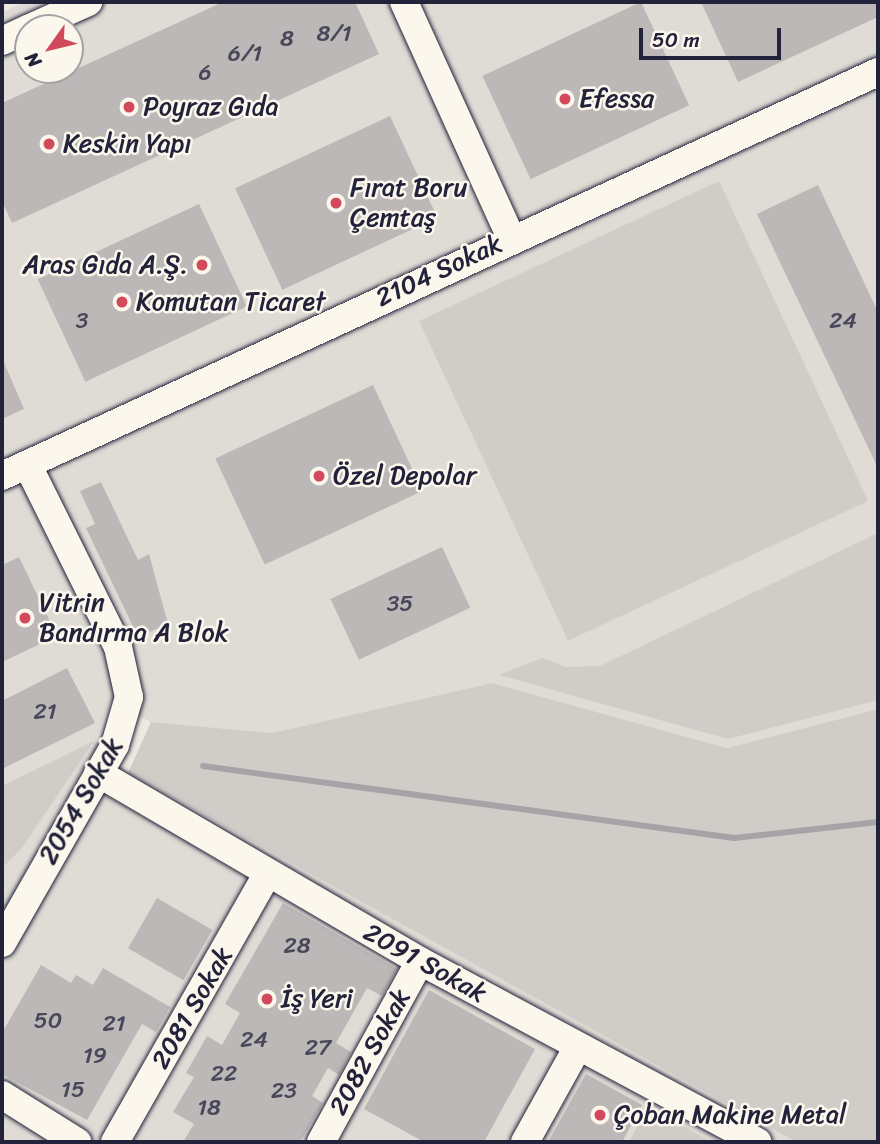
<!DOCTYPE html>
<html>
<head>
<meta charset="utf-8">
<style>
	body { margin:0 }
	#map { position:relative; width:880px; height:1144px; overflow:hidden; background:#eeeae2; font-family:Sriracha,sans-serif }
	div>[style] { position:absolute }
	[style*='--x'] { left:calc(var(--x)*1px); top:calc(var(--y)*1px); width:calc(var(--w)*1px); rotate:calc(var(--a)*1deg) }
	.built>* { inset:0; background:#dfdbd5 }
	.green>* { inset:0; background:#d0cdc9; transform-origin:0 0 }
	.stream>* { height:6px; margin:-3px; padding:0 3px; transform-origin:3px; border-radius:3px; background:#a6a3a7 }
	.building>* { inset:0; background:#bcb8b8; transform-origin:0 0 }
	.roads { filter:drop-shadow(0 0 2px #22223b) drop-shadow(0 0 2px #22223b) }
	.minor>* { height:28px; margin:-14px; padding:0 14px; transform-origin:14px; border-radius:14px; background:#fbf7ec }
	.dots>* { width:19px; height:19px; translate:-50% -50%; box-sizing:border-box; border:4px solid #fbf7ec; border-radius:50% }
	span { translate:-50% -50%; white-space:nowrap; text-align:center; line-height:1.15; -webkit-text-stroke:5px #fbf7ec; paint-order:stroke }
	.number-label { font-size:23px; color:#48485a }
	.number-label span { -webkit-text-stroke-width:0 }
	.poi-label { font-size:26px; color:#22223b }
	.left { translate:0 -50%; text-align:left }
	.right { translate:-100% -50%; text-align:right }
	.street-label { font-size:26px; color:#22223b }
	.frame { position:absolute; inset:0; border:4px solid #22223b; pointer-events:none }
	.north { position:absolute; left:14px; top:14px; width:70px; height:70px; box-sizing:border-box; background:#fbf7ec; border:2px solid #a4a2a5; border-radius:50%; rotate:236deg; font-size:19px; font-weight:700; line-height:28px; text-align:center; color:#22223b }
	.north::after { content:''; display:block; margin:auto; width:24px; height:32px; background:#d1495b; clip-path:polygon(50% 0,100% 100%,50% 72%,0 100%) }
	.scale { position:absolute; left:639px; top:28px; width:142px; height:32px; box-sizing:border-box; border:4px solid #22223b; border-top:0; padding-left:9px; font-size:21px; line-height:24px; white-space:nowrap; color:#22223b; -webkit-text-stroke:5px #fbf7ec; paint-order:stroke }
</style>
</head>
<body>
<div id="map">
	<div class="built">
		<div style="clip-path:polygon(evenodd,25px 2px,878px 2px,878px 709px,727px 748px,492px 683px,272px 733px,151px 722px,110px 702px,95px 741px,128px 773px,796px 1142px,2px 1142px,2px 868px,93px 742px,2px 786px,2px 12px,25px 2px,28px 28px,70px 28px,70px 70px,28px 70px,28px 28px)"></div>
	</div>
	<div class="green">
		<div style="left:719px;top:181px;width:353px;height:331px;rotate:65deg"></div>
		<div style="clip-path:polygon(878px 533px,878px 700px,728px 739px,499px 675px,542px 658px,566px 667px,600px 666px)"></div>
		<div style="clip-path:polygon(492px 683px,727px 748px,878px 709px,878px 1142px,796px 1142px,128px 773px,151px 722px,272px 733px)"></div>
		<div style="clip-path:polygon(94px 741px,22px 848px,2px 868px,2px 786px)"></div>
		<div style="clip-path:polygon(648px 1107px,706px 1139px,705px 1142px,629px 1142px)"></div>
	</div>
	<div class="stream">
		<div style="--x:203;--y:766;--w:536;--a:7.72"></div>
		<div style="--x:734;--y:838;--w:145;--a:-6.3"></div>
	</div>
	<div class="building">
		<div style="clip-path:polygon(223px 2px,355px 2px,379px 54px,12px 223px,2px 201px,2px 103px)"></div>
		<div style="left:641px;top:2px;width:114px;height:175px;rotate:65deg"></div>
		<div style="clip-path:polygon(701px 2px,878px 2px,878px 17px,738px 82px)"></div>
		<div style="left:390px;top:116px;width:112px;height:171px;rotate:65deg"></div>
		<div style="clip-path:polygon(818px 185px,878px 312px,878px 468px,757px 214px)"></div>
		<div style="left:199px;top:204px;width:113px;height:178px;rotate:65deg"></div>
		<div style="clip-path:polygon(2px 358px,24px 409px,2px 419px)"></div>
		<div style="left:373px;top:385px;width:117px;height:174px;rotate:65deg"></div>
		<div style="clip-path:polygon(101px 482px,138px 560px,149px 554px,168px 624px,138px 637px,86px 528px,95px 524px,80px 491px)"></div>
		<div style="left:442px;top:547px;width:67px;height:123px;rotate:65deg"></div>
		<div style="clip-path:polygon(19px 557px,57px 636px,2px 662px,2px 565px)"></div>
		<div style="clip-path:polygon(67px 668px,95px 723px,2px 769px,2px 701px)"></div>
		<div style="left:157px;top:898px;width:64px;height:58px;rotate:30deg"></div>
		<div style="clip-path:polygon(283px 903px,397px 969px,382px 996px,367px 988px,336px 1043px,351px 1052px,339px 1075px,328px 1068px,312px 1096px,323px 1103px,300px 1142px,183px 1142px,194px 1124px,173px 1112px,194px 1077px,186px 1073px,207px 1036px,222px 1045px,240px 1013px,225px 1004px)"></div>
		<div style="clip-path:polygon(41px 965px,71px 983px,76px 975px,93px 985px,103px 968px,170px 1007px,156px 1032px,142px 1024px,87px 1120px,2px 1074px,2px 1033px)"></div>
		<div style="clip-path:polygon(429px 990px,535px 1049px,484px 1142px,424px 1142px,364px 1109px)"></div>
		<div style="clip-path:polygon(586px 1074px,642px 1105px,622px 1142px,548px 1142px)"></div>
	</div>
	<div class="roads">
		<div class="minor">
			<div style="--x:404;--y:2;--w:259;--a:65.6"></div>
			<div style="--x:30;--y:28;--w:64;--a:-24.1"></div>
			<div style="--x:2;--y:41;--w:29;--a:-25"></div>
			<div style="--x:2;--y:476;--w:965;--a:-24.76"></div>
			<div style="--x:98;--y:773;--w:373;--a:30.3"></div>
			<div style="--x:420;--y:961;--w:383;--a:28.2"></div>
			<div style="--x:2;--y:943;--w:228;--a:-60.3"></div>
			<div style="--x:115;--y:745;--w:50;--a:-73.7"></div>
			<div style="--x:129;--y:697;--w:51;--a:-102.4"></div>
			<div style="--x:118;--y:647;--w:204;--a:-116.4"></div>
			<div style="--x:2;--y:1095;--w:89;--a:32.1"></div>
			<div style="--x:115;--y:1142;--w:309;--a:-60.4"></div>
			<div style="--x:321;--y:1142;--w:206;--a:-61.3"></div>
			<div style="--x:525;--y:1142;--w:107;--a:-61"></div>
		</div>
	</div>
	<div class="dots">
		<div style="left:565px;top:99px;background:#d1495b"></div>
		<div style="left:129px;top:107px;background:#d1495b"></div>
		<div style="left:49px;top:144px;background:#d1495b"></div>
		<div style="left:336px;top:203px;background:#d1495b"></div>
		<div style="left:202px;top:265px;background:#d1495b"></div>
		<div style="left:122px;top:302px;background:#d1495b"></div>
		<div style="left:319px;top:476px;background:#d1495b"></div>
		<div style="left:25px;top:618px;background:#d1495b"></div>
		<div style="left:267px;top:999px;background:#d1495b"></div>
		<div style="left:600px;top:1115px;background:#d1495b"></div>
	</div>
	<div class="number-label">
		<span style="left:334px;top:34px">8/1</span>
		<span style="left:287px;top:39px">8</span>
		<span style="left:245px;top:54px">6/1</span>
		<span style="left:205px;top:73px">6</span>
		<span style="left:82px;top:321px">3</span>
		<span style="left:843px;top:321px">24</span>
		<span style="left:400px;top:604px">35</span>
		<span style="left:45px;top:712px">21</span>
		<span style="left:297px;top:946px">28</span>
		<span style="left:48px;top:1021px">50</span>
		<span style="left:114px;top:1024px">21</span>
		<span style="left:254px;top:1040px">24</span>
		<span style="left:318px;top:1048px">27</span>
		<span style="left:95px;top:1056px">19</span>
		<span style="left:224px;top:1074px">22</span>
		<span style="left:73px;top:1090px">15</span>
		<span style="left:284px;top:1091px">23</span>
		<span style="left:209px;top:1108px">18</span>
	</div>
	<div class="poi-label">
		<span class="left" style="left:579px;top:99px">Efessa</span>
		<span class="left" style="left:143px;top:107px">Poyraz Gıda</span>
		<span class="left" style="left:63px;top:144px">Keskin Yapı</span>
		<span class="left" style="left:350px;top:203px">Fırat Boru<br>Çemtaş</span>
		<span class="right" style="left:188px;top:265px">Aras Gıda A.Ş.</span>
		<span class="left" style="left:136px;top:302px">Komutan Ticaret</span>
		<span class="left" style="left:333px;top:476px">Özel Depolar</span>
		<span class="left" style="left:39px;top:618px">Vitrin<br>Bandırma A Blok</span>
		<span class="left" style="left:281px;top:999px">İş Yeri</span>
		<span class="left" style="left:614px;top:1115px">Çoban Makine Metal</span>
	</div>
	<div class="street-label">
		<span style="left:439px;top:271px;rotate:-25deg">2104 Sokak</span>
		<span style="left:81px;top:801px;rotate:-60deg">2054 Sokak</span>
		<span style="left:425px;top:963px;rotate:29deg">2091 Sokak</span>
		<span style="left:192px;top:1008px;rotate:-60deg">2081 Sokak</span>
		<span style="left:370px;top:1052px;rotate:-61deg">2082 Sokak</span>
	</div>
	<div class="frame"></div>
	<div class="north">N</div>
	<div class="scale">50 m</div>
</div>
</body>
</html>
